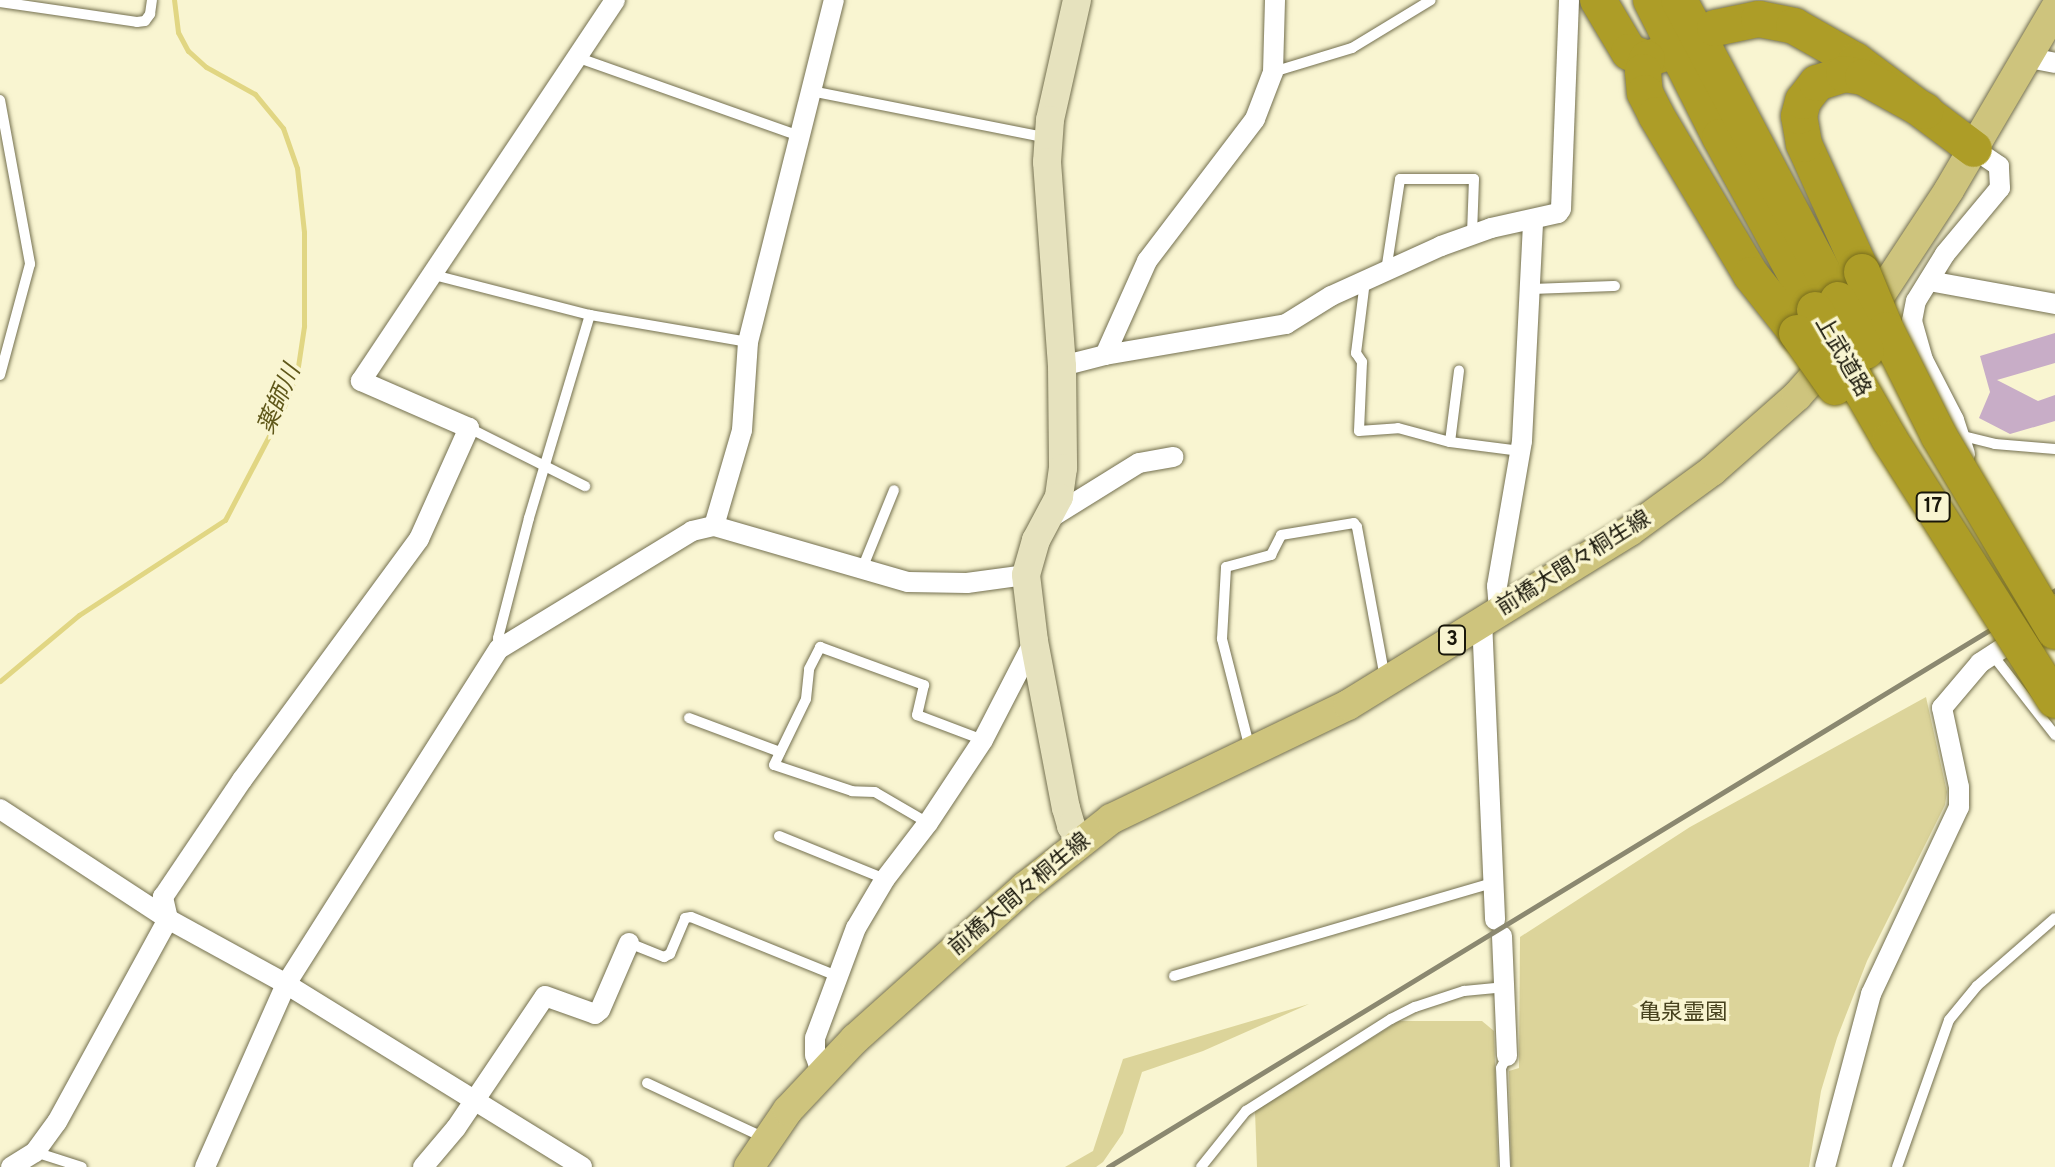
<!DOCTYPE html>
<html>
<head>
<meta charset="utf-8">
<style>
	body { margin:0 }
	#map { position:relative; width:2055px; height:1167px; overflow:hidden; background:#f9f5d1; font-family:Overpass,"Noto Sans JP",sans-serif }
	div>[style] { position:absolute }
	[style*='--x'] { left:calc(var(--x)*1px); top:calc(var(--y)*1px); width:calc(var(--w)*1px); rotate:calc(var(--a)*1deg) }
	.green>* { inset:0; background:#dcd49a }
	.stream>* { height:5px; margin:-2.5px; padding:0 2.5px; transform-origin:2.5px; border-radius:2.5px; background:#e1d683 }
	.building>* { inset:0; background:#c8adc7 }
	.roads { filter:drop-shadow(0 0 2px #747050) drop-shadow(0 0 2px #747050) }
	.lane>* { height:10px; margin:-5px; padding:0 5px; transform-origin:5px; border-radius:5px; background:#fff }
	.street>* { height:20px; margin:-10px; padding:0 10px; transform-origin:10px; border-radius:10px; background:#fff }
	.secondary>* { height:28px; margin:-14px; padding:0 14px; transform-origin:14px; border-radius:14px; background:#e6e2be }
	.primary>* { height:30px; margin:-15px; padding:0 15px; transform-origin:15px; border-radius:15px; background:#cec47d }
	.highway>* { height:36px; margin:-18px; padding:0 18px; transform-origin:18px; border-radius:18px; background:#ad9d27 }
	.rail>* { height:5px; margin:-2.5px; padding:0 2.5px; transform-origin:2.5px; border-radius:2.5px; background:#8b8870 }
	.bridges { filter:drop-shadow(0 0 2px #796e1d) drop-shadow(0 0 2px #796e1d) }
	.highway-bridge>* { height:36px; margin:-18px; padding:0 18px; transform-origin:18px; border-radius:18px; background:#ad9d27 }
	span { translate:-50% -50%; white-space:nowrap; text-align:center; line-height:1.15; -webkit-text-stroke:7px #f9f5d1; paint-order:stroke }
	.shield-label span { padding:2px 6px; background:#f9f5d1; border:2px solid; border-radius:6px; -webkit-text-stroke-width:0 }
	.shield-label { font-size:20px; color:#19170a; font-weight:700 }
	.street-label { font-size:22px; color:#19170a }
	.park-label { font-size:22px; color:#47421e }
	.water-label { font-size:24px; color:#5f5719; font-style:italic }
</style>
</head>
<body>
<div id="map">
	<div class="green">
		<div style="clip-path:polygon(1926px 697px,1947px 792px,1945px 805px,1867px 961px,1837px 1038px,1821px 1091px,1809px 1167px,1511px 1167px,1509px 1071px,1519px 1068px,1520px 937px,1690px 827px)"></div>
		<div style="clip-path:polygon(1309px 1004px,1203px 1051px,1142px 1072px,1123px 1133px,1103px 1162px,1096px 1167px,1065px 1167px,1093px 1151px,1123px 1059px)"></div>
		<div style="clip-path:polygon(1399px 1021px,1482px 1021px,1494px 1031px,1498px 1167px,1257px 1167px,1255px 1111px)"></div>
	</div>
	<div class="stream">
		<div style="--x:0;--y:681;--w:103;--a:-39.9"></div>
		<div style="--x:79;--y:615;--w:174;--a:-33.1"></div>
		<div style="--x:225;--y:520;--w:125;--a:-62.4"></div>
		<div style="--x:283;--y:409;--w:39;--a:-69"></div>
		<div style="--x:297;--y:373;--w:48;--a:-81.5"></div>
		<div style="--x:304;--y:326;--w:94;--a:-90"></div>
		<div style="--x:304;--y:232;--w:64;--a:-96.2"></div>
		<div style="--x:297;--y:168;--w:42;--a:-109.3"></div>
		<div style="--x:283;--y:128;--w:44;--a:-129.5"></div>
		<div style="--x:255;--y:94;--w:56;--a:-151.1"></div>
		<div style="--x:206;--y:67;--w:24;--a:-138"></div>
		<div style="--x:188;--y:51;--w:21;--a:-118"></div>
		<div style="--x:178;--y:32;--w:32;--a:-97"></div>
	</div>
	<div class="building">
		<div style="clip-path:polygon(2055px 333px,2055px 363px,1997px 380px,2038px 401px,2055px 395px,2055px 421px,2010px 434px,1979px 418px,1990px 392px,1980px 356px)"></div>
	</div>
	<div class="roads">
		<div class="lane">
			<div style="--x:0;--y:2;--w:138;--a:8.3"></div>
			<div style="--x:137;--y:22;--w:8;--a:-7"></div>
			<div style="--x:145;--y:21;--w:9;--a:-54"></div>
			<div style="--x:150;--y:14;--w:14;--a:-82"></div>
			<div style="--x:579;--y:58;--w:233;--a:19.5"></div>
			<div style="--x:1273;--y:72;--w:83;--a:-16.9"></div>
			<div style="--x:1352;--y:48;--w:92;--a:-31.3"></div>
			<div style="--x:811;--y:91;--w:242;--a:11.2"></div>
			<div style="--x:0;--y:100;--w:167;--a:79.6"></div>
			<div style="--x:30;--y:264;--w:115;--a:105.1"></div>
			<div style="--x:1386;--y:271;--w:93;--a:-81.3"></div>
			<div style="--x:1400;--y:179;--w:74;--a:0"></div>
			<div style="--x:1474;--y:179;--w:55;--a:92.1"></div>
			<div style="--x:430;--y:274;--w:165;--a:14.4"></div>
			<div style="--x:590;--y:315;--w:160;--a:9.7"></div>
			<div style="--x:1365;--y:281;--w:73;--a:97.1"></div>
			<div style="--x:1356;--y:353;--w:11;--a:56"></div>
			<div style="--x:1362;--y:362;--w:69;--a:92.5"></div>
			<div style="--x:1359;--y:431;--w:39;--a:-4"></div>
			<div style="--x:1398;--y:428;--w:54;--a:15.1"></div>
			<div style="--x:1450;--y:442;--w:71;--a:7.3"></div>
			<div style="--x:1530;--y:289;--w:85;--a:-2"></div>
			<div style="--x:469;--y:428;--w:130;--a:26.6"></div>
			<div style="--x:1959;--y:435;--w:37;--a:14"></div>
			<div style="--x:1995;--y:444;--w:60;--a:4.8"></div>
			<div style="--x:1450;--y:442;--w:72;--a:-82.8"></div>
			<div style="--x:862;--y:569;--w:85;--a:-67.9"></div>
			<div style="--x:499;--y:649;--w:11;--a:-95"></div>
			<div style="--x:498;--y:638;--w:124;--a:-75.5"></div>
			<div style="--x:529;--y:518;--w:212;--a:-73.3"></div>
			<div style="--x:1992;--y:654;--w:103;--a:52.1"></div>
			<div style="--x:689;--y:718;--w:97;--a:20.5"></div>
			<div style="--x:1250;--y:749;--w:114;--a:-104.3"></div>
			<div style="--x:1222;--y:639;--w:72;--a:-86.8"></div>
			<div style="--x:1226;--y:567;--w:47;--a:-14.9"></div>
			<div style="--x:1271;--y:555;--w:22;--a:-63"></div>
			<div style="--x:1281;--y:535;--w:74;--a:-9.3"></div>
			<div style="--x:1354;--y:523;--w:5;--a:53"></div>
			<div style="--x:1357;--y:527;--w:154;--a:79.5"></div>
			<div style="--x:928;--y:823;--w:61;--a:-149.7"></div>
			<div style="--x:875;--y:792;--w:23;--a:-178"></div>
			<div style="--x:852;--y:791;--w:82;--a:-161.6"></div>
			<div style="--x:774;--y:765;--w:73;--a:-64.1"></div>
			<div style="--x:806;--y:699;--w:30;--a:-84"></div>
			<div style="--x:809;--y:669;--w:25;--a:-63"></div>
			<div style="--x:820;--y:647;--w:111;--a:20.1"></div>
			<div style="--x:924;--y:685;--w:31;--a:103"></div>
			<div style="--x:917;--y:715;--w:71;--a:20.7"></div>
			<div style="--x:779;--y:836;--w:114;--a:22.1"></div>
			<div style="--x:629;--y:943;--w:38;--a:22"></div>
			<div style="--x:664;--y:957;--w:7;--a:-27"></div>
			<div style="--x:670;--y:954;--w:39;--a:-67"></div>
			<div style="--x:685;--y:918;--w:6;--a:-9"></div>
			<div style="--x:691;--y:917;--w:157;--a:22"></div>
			<div style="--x:1174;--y:976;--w:331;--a:-16.3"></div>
			<div style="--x:647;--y:1083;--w:130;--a:25"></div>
			<div style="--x:35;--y:1152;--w:49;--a:17.7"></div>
			<div style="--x:1201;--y:1167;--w:72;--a:-51.2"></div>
			<div style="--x:1246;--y:1111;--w:172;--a:-32.4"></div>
			<div style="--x:1391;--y:1019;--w:27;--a:-27"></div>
			<div style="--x:1415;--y:1007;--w:52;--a:-18.1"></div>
			<div style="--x:1464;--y:991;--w:42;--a:-5.4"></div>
			<div style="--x:1505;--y:1167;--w:99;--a:-92.3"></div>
			<div style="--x:1501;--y:1068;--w:13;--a:-63"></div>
			<div style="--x:1897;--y:1167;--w:156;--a:-70.5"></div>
			<div style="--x:1949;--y:1020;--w:44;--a:-50.5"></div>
			<div style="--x:1977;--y:986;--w:103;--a:-41.1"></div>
		</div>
		<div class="street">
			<div style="--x:2025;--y:57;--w:31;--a:11"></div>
			<div style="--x:1929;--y:281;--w:128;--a:10.3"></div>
			<div style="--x:1105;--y:355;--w:103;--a:-65.9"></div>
			<div style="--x:1147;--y:261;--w:178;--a:-52.7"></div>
			<div style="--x:1255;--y:119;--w:50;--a:-69"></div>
			<div style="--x:1273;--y:72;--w:72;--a:-88.4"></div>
			<div style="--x:1062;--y:366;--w:44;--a:-14.3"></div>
			<div style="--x:1105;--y:355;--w:184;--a:-9.7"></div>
			<div style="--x:1286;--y:324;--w:53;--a:-31.9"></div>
			<div style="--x:1331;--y:296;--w:121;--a:-24.4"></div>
			<div style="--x:1441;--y:246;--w:53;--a:-19.8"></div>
			<div style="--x:1491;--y:228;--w:69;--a:-12.6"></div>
			<div style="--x:1558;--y:213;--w:5;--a:-53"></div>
			<div style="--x:1561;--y:209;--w:209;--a:-87.8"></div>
			<div style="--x:1965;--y:454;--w:36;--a:-108"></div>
			<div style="--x:1954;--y:420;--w:68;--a:-117.3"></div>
			<div style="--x:1923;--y:360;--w:41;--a:-105.8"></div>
			<div style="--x:1912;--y:321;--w:20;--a:-79"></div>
			<div style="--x:1916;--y:301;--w:55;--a:-58.3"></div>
			<div style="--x:1945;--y:254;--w:86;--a:-50.2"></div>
			<div style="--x:2000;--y:188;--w:22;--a:-93"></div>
			<div style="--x:1999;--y:166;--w:30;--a:-146"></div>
			<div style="--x:1047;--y:520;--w:108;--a:-31.8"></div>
			<div style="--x:1139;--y:463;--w:35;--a:-10"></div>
			<div style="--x:714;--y:526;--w:100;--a:-73.7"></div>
			<div style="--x:742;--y:430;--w:88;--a:-86.1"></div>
			<div style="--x:748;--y:342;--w:353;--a:-75.9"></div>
			<div style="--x:1499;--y:609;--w:23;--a:-95"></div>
			<div style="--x:1497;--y:586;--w:147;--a:-80.2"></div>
			<div style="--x:1522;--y:441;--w:220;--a:-87.1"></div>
			<div style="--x:1482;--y:620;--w:300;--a:87.5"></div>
			<div style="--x:0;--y:809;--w:201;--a:33.2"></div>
			<div style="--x:168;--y:919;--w:135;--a:28.8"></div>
			<div style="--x:286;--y:984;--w:348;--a:31.7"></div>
			<div style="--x:1502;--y:936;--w:120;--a:87.6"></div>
			<div style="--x:821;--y:1072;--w:18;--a:-109"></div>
			<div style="--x:815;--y:1055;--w:17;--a:-90"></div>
			<div style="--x:815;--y:1038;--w:117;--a:-69.6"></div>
			<div style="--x:856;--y:928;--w:57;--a:-59.4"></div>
			<div style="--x:885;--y:879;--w:71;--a:-52.5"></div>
			<div style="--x:928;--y:823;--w:100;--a:-56.5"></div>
			<div style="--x:983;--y:740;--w:111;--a:-62.7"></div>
			<div style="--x:11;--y:1167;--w:28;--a:-32"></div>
			<div style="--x:35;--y:1152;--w:37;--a:-54"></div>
			<div style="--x:57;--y:1122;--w:231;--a:-61.3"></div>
			<div style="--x:168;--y:919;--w:23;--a:-103"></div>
			<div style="--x:163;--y:897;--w:141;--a:-56"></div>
			<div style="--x:242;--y:780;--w:299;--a:-53.7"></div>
			<div style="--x:419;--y:539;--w:122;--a:-65.8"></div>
			<div style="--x:469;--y:428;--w:118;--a:-156.5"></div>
			<div style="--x:361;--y:381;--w:458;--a:-56.3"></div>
			<div style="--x:205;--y:1167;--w:200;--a:-66.1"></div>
			<div style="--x:286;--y:984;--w:397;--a:-57.6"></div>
			<div style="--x:499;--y:649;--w:226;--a:-31.4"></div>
			<div style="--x:692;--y:531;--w:23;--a:-13"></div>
			<div style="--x:714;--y:526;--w:202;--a:16.1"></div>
			<div style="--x:908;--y:582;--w:59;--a:1"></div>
			<div style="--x:967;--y:583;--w:60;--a:-7.7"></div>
			<div style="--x:423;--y:1167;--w:51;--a:-49.8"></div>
			<div style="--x:456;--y:1128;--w:159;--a:-56"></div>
			<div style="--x:545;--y:996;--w:53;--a:19.8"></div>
			<div style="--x:595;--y:1014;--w:6;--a:-39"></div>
			<div style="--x:600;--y:1010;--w:73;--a:-66.6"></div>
			<div style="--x:1825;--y:1167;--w:179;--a:-75.1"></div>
			<div style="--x:1871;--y:994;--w:207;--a:-64.8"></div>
			<div style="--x:1959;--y:807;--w:20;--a:-90"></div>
			<div style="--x:1959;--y:787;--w:81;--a:-102.1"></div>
			<div style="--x:1942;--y:708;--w:59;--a:-49.8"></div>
			<div style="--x:1980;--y:663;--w:90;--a:-33.2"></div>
		</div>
		<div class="secondary">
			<div style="--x:1077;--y:0;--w:123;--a:102.7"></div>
			<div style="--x:1050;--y:120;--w:42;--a:94.1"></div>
			<div style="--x:1047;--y:162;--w:205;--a:85.8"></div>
			<div style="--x:1062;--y:366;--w:102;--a:89.4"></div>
			<div style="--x:1063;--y:468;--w:29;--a:98"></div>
			<div style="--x:1059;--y:497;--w:49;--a:118.1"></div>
			<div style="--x:1036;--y:540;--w:36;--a:106"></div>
			<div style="--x:1026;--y:575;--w:66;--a:83.1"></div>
			<div style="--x:1034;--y:641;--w:170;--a:79.2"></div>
			<div style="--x:1066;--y:808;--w:19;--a:74"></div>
			<div style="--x:1071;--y:826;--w:18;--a:56"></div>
		</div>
		<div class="primary">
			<div style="--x:1865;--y:318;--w:153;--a:-56.7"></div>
			<div style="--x:1949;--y:190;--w:210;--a:-59.6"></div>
			<div style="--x:749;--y:1167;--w:69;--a:-55.6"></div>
			<div style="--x:788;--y:1110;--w:98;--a:-46.7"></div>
			<div style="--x:855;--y:1039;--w:228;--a:-41.8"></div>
			<div style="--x:1025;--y:887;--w:110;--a:-38.3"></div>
			<div style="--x:1111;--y:819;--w:263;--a:-25.7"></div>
			<div style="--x:1348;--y:705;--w:331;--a:-31.7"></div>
			<div style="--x:1630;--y:531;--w:102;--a:-36.2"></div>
			<div style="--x:1712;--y:471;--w:113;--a:-41.4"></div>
			<div style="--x:1797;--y:396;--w:60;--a:-48.4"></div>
		</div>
		<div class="highway">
			<div style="--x:1598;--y:0;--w:61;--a:59.2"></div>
			<div style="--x:1629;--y:52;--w:19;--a:21"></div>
			<div style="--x:1647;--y:59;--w:16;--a:-18"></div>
			<div style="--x:1651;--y:0;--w:153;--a:63.3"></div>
			<div style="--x:1720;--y:137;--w:197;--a:61.2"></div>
			<div style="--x:1679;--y:0;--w:340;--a:62.1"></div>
			<div style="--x:1715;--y:28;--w:45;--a:-11.6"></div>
			<div style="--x:1759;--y:19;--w:36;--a:11"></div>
			<div style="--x:1794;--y:26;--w:71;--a:29.4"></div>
			<div style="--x:1856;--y:61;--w:147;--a:36.7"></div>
			<div style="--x:1647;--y:59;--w:14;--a:107"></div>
			<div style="--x:1643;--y:72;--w:21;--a:85"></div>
			<div style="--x:1645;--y:93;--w:25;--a:63"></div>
			<div style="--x:1656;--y:115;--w:186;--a:59.3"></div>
			<div style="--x:1751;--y:275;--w:74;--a:51.6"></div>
			<div style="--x:1862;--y:272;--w:141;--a:-114.4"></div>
			<div style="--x:1804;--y:144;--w:28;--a:-100"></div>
			<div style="--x:1799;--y:116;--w:16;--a:-75"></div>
			<div style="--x:1803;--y:101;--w:23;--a:-52"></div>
			<div style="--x:1817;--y:83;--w:28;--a:-18"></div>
			<div style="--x:1844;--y:74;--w:19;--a:9"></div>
			<div style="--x:1863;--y:77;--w:71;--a:28.7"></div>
		</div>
	</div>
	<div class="rail">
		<div style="--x:1108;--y:1167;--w:1109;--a:-31.35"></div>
	</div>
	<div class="bridges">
		<div class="highway-bridge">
			<div style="--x:1862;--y:272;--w:63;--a:67.5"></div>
			<div style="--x:1886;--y:330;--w:119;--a:63.4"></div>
			<div style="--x:1939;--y:436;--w:227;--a:59.3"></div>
			<div style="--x:1838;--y:300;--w:58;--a:61.2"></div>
			<div style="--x:1815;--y:310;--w:150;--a:60"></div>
			<div style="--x:1890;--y:440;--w:308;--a:57.6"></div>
			<div style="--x:1797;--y:333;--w:66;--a:54.9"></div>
		</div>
	</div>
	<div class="shield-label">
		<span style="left:1933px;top:507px">17</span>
		<span style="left:1452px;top:640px">3</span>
	</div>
	<div class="street-label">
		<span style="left:1842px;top:357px;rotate:60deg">上武道路</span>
		<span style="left:1574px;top:564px;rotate:-32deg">前橋大間々桐生線</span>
		<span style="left:1020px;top:895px;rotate:-40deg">前橋大間々桐生線</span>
	</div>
	<div class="park-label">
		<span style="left:1683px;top:1014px">亀泉霊園</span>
	</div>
	<div class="water-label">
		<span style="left:281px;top:400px;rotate:-67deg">薬師川</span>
	</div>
</div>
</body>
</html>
